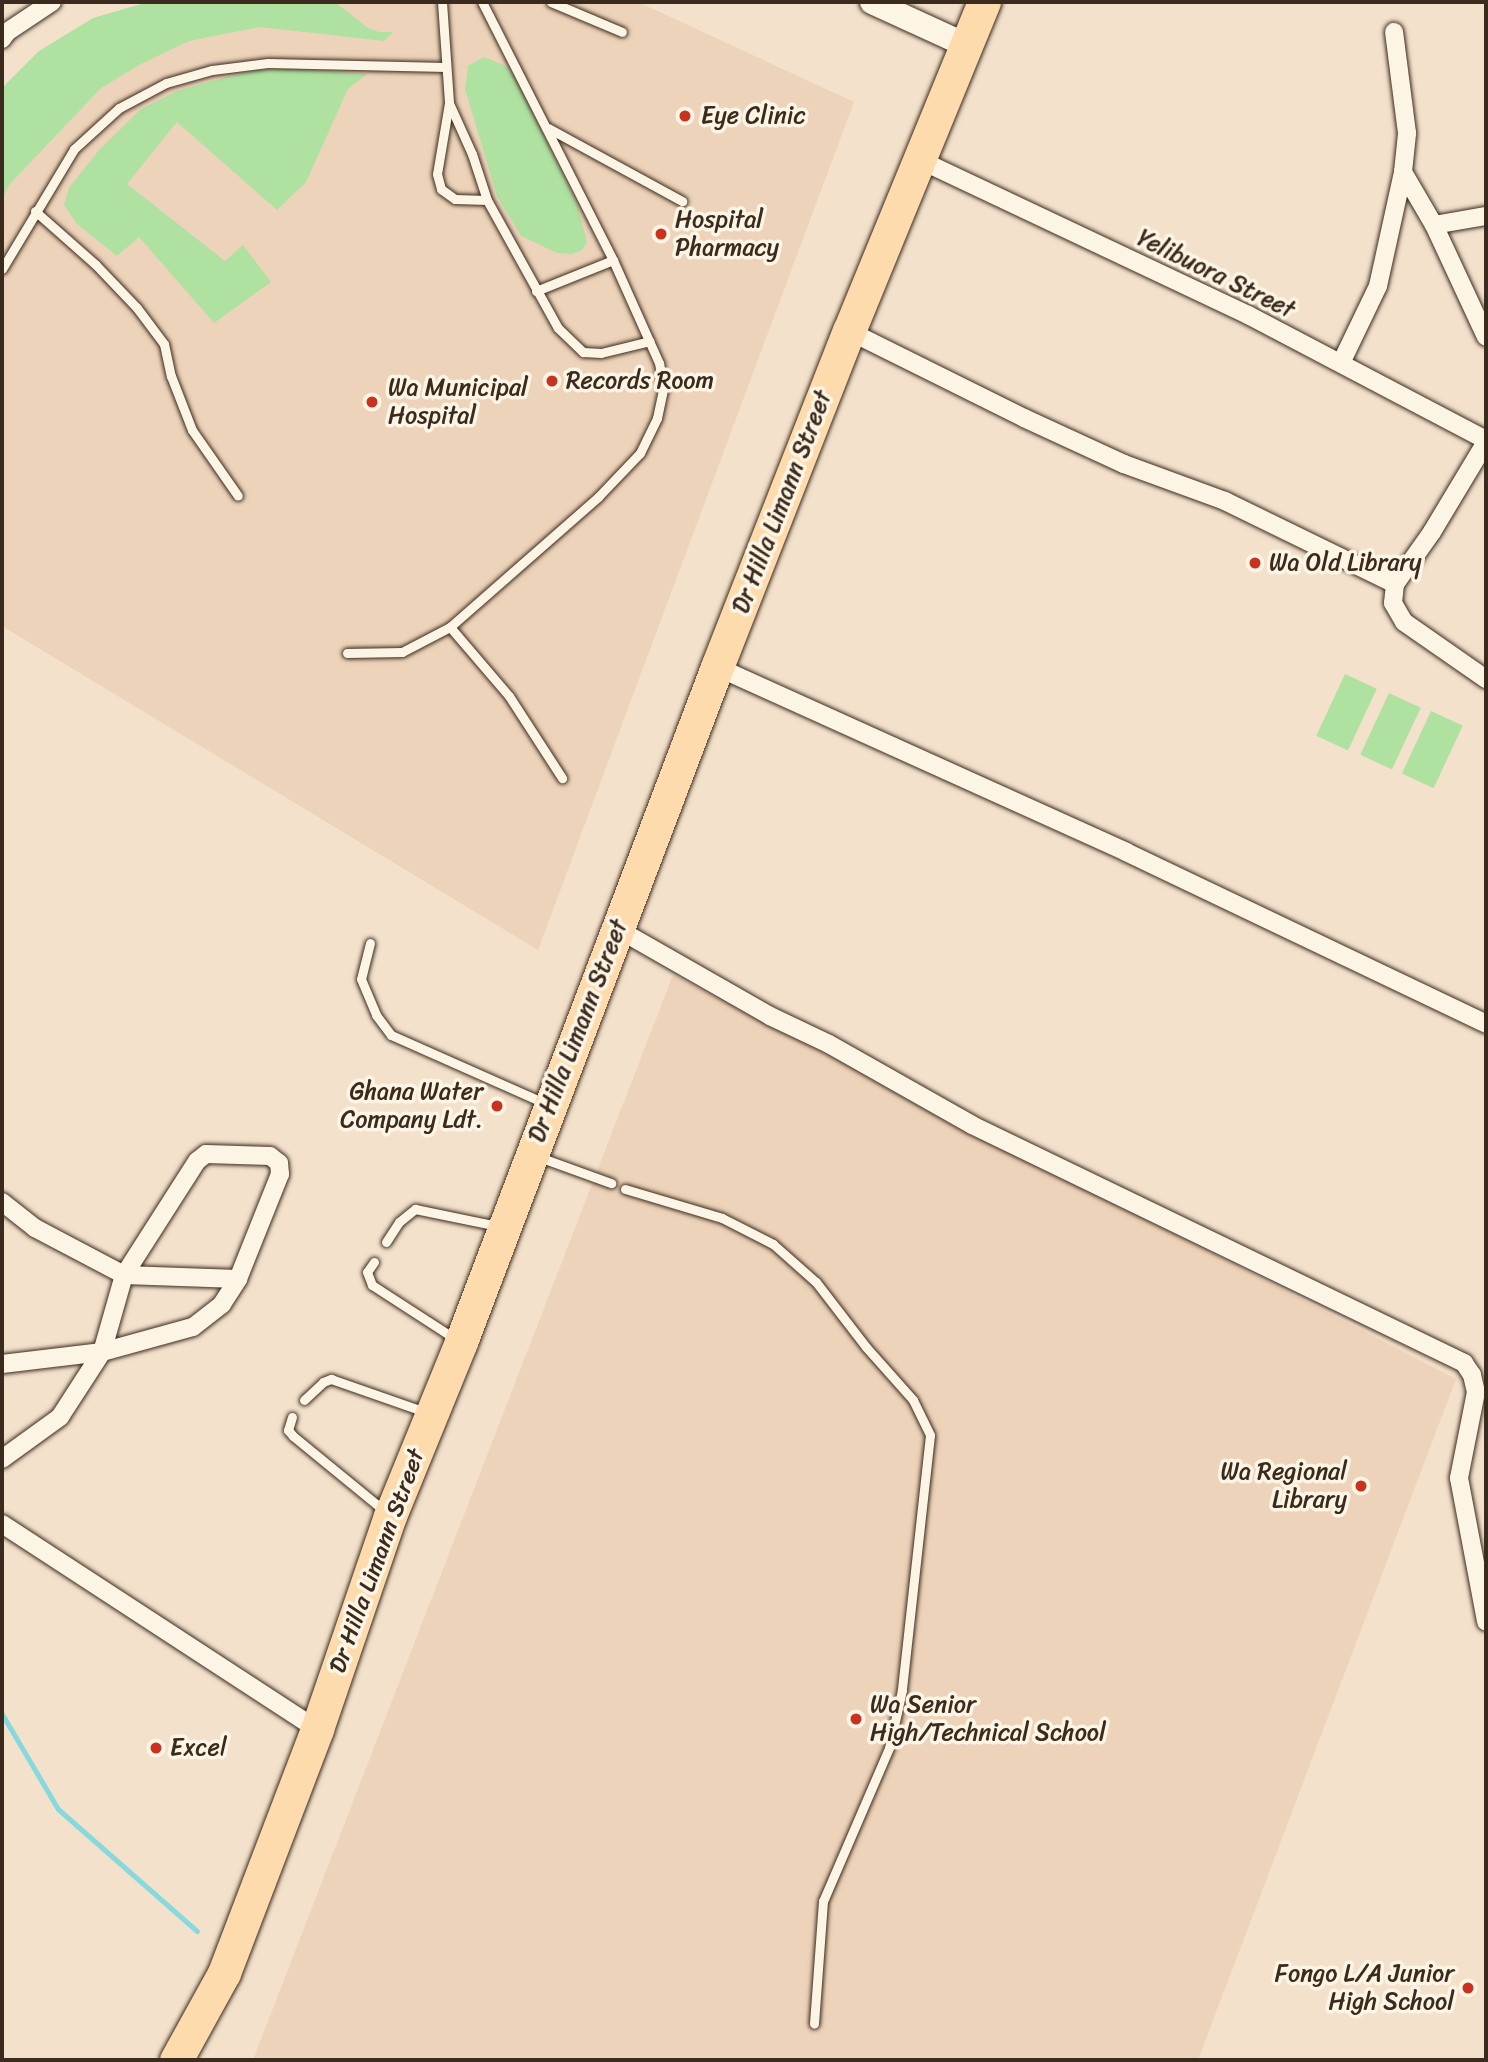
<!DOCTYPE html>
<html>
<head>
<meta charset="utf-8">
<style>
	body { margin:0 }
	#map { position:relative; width:1488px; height:2062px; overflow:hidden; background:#f3e1cb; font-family:Sriracha,sans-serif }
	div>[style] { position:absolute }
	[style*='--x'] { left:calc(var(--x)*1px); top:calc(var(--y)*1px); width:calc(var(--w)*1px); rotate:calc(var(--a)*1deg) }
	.built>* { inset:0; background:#edd3b9 }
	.green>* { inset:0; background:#afe1a1; transform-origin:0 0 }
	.stream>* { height:5px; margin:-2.5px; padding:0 2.5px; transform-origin:2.5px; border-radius:2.5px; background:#87d9dd }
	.roads { filter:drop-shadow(0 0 2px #3b2a1e) drop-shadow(0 0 2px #3b2a1e) }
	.lane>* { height:9px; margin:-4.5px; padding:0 4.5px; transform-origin:4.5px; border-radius:4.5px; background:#fcf5e5 }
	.street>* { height:18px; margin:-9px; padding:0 9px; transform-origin:9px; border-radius:9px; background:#fcf5e5 }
	.secondary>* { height:24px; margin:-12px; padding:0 12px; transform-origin:12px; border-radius:12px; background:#fcf5e5 }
	.highway>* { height:33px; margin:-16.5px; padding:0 16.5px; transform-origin:16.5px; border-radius:16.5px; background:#fedbac }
	.dots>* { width:19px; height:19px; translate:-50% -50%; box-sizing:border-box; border:4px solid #fcf5e5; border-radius:50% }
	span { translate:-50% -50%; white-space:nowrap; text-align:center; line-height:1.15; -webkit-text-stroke:7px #fcf5e5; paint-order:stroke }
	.poi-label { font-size:24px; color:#3b2a1e }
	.left { translate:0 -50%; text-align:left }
	.right { translate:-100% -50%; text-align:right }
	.street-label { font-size:24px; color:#3b2a1e }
	.frame { position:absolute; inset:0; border:4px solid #3b2a1e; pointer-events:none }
</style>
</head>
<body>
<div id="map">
	<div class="built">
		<div style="clip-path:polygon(167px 2px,638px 2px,854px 102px,538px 950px,2px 626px,2px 178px)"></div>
		<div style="clip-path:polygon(673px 975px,1456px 1379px,1198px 2060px,253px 2060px)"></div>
	</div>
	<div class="green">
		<div style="clip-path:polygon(148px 2px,335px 2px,368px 28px,379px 32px,393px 32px,384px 41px,260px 27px,189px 41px,141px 64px,101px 88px,9px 185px,2px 200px,2px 88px,39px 51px,93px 18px)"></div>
		<div style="clip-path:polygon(484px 57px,508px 67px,519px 85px,577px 204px,587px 242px,582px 250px,572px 254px,557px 253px,521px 236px,497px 196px,465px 89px,468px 66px)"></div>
		<div style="clip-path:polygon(290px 69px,367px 74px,348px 89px,306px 182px,277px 210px,177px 122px,127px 184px,225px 261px,243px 245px,271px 282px,214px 323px,139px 237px,117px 256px,77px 224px,64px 205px,69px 188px,99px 150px,141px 109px,177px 91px,223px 78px,259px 70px)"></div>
		<div style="left:1345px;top:674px;width:35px;height:68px;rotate:25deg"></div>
		<div style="left:1389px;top:693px;width:35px;height:68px;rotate:25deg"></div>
		<div style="left:1431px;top:711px;width:35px;height:69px;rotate:25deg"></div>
	</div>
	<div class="stream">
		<div style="--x:2;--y:1714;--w:110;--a:59.5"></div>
		<div style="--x:58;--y:1809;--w:185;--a:41.3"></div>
	</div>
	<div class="roads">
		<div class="lane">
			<div style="--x:442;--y:2;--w:101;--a:86"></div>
			<div style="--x:449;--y:103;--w:72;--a:99.6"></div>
			<div style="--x:437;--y:174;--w:16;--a:75"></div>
			<div style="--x:441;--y:189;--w:17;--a:36"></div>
			<div style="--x:455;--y:199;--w:32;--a:2"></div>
			<div style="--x:551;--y:2;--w:77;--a:22.9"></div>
			<div style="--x:449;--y:103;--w:56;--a:65.7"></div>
			<div style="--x:472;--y:154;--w:48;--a:71.9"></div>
			<div style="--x:487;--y:200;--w:146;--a:61"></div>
			<div style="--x:558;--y:328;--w:35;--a:44"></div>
			<div style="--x:583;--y:352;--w:18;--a:3"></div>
			<div style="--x:601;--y:353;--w:50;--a:-13.8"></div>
			<div style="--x:548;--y:128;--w:153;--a:28.6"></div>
			<div style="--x:35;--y:211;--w:81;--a:41.5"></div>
			<div style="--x:96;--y:265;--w:59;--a:46.4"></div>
			<div style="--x:137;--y:308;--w:45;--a:53.1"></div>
			<div style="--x:164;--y:344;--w:33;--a:78"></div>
			<div style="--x:171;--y:376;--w:58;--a:68.7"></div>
			<div style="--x:192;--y:430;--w:80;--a:55.1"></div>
			<div style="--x:2;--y:269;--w:140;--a:-59"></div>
			<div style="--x:74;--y:149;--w:61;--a:-42.3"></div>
			<div style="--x:119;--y:108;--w:53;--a:-28"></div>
			<div style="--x:166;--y:83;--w:48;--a:-15.8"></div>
			<div style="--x:212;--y:70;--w:56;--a:-7.1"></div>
			<div style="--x:268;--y:63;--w:178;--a:1.3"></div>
			<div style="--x:536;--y:291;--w:83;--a:-21.9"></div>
			<div style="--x:450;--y:627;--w:91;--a:49.5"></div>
			<div style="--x:509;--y:696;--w:98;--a:57.1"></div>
			<div style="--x:347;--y:653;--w:55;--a:-1"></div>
			<div style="--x:402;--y:652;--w:54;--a:-27.5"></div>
			<div style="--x:450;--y:627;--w:197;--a:-41.3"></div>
			<div style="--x:598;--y:497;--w:61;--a:-46.3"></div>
			<div style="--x:640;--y:453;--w:39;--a:-64"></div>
			<div style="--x:657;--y:418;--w:29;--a:-78"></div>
			<div style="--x:663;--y:390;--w:27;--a:-98"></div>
			<div style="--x:659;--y:363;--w:113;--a:-114.1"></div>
			<div style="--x:613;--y:260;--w:289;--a:-116.9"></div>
			<div style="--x:370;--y:943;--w:37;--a:104"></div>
			<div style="--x:361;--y:979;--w:39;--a:67"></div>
			<div style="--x:376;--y:1015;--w:25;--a:53"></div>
			<div style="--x:391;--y:1035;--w:171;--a:23.9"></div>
			<div style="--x:539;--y:1157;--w:77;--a:19.9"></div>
			<div style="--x:625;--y:1189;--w:101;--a:16.6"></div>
			<div style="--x:722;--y:1218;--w:57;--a:27"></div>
			<div style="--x:773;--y:1244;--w:57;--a:41.5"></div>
			<div style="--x:816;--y:1282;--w:82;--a:52.4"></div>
			<div style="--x:866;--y:1347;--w:71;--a:48.4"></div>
			<div style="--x:913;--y:1400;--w:39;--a:64"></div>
			<div style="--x:930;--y:1435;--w:257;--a:96.3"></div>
			<div style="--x:902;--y:1690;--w:59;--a:102.6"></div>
			<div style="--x:889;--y:1748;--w:167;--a:113.3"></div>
			<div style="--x:823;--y:1901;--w:123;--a:94.2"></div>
			<div style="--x:386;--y:1242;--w:24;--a:-57"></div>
			<div style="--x:399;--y:1222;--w:21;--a:-39"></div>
			<div style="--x:415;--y:1209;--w:85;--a:11.6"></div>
			<div style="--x:374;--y:1262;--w:12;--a:125"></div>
			<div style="--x:367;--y:1272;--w:14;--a:69"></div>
			<div style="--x:372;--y:1285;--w:98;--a:32.9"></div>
			<div style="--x:304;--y:1400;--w:26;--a:-43"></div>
			<div style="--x:323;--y:1382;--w:9;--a:-21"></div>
			<div style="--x:331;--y:1379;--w:100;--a:19.3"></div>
			<div style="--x:292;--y:1417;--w:14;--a:107"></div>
			<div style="--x:288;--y:1430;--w:8;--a:50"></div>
			<div style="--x:293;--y:1436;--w:120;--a:39.3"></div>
		</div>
		<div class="street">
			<div style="--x:2;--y:39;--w:9;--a:-54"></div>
			<div style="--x:7;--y:32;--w:54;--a:-33.7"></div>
			<div style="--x:920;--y:160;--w:363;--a:25.3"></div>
			<div style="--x:1248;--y:315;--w:269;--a:27.7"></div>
			<div style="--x:1403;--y:172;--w:61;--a:59.7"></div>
			<div style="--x:1434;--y:225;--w:123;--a:65.1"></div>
			<div style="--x:1434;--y:225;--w:53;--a:-9.8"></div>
			<div style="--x:849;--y:331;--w:195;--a:26.4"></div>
			<div style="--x:1024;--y:418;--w:110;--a:24.7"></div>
			<div style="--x:1124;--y:464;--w:108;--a:20.1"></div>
			<div style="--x:1225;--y:501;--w:189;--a:26"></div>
			<div style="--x:1341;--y:363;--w:85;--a:-64.3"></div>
			<div style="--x:1378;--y:286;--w:117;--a:-77.6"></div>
			<div style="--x:1403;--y:172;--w:39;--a:-84"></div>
			<div style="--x:1407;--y:133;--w:102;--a:-97.3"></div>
			<div style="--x:1486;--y:442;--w:105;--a:121"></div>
			<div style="--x:1432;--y:532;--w:64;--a:125.4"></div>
			<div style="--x:1395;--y:584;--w:19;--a:96"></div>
			<div style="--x:1393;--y:603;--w:22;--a:60"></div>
			<div style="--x:1404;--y:622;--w:100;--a:34.8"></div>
			<div style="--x:717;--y:667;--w:449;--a:24.3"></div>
			<div style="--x:1126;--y:852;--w:399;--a:25.5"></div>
			<div style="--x:616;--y:928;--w:177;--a:29.7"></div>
			<div style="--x:770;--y:1016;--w:65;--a:25.4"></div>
			<div style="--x:829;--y:1044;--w:164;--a:29.5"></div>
			<div style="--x:972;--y:1125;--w:547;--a:25.81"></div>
			<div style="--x:1464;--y:1363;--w:14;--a:56"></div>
			<div style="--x:1472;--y:1375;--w:17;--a:77"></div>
			<div style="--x:1476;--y:1392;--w:88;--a:101.2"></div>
			<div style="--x:1459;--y:1478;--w:146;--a:79.3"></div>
			<div style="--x:2;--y:1202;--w:42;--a:38.2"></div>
			<div style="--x:35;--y:1228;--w:101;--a:27.8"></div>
			<div style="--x:124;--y:1275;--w:114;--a:2"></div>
			<div style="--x:2;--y:1364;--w:101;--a:-6.8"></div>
			<div style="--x:102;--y:1352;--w:94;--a:-15.4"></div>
			<div style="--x:193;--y:1327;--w:37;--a:-38"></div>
			<div style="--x:222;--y:1304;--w:30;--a:-57"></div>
			<div style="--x:238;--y:1279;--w:113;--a:-68.2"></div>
			<div style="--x:280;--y:1174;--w:11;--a:-95"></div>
			<div style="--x:279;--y:1163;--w:11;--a:-142"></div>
			<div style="--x:270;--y:1156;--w:64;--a:-178.2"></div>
			<div style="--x:206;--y:1154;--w:11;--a:142"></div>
			<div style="--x:197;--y:1161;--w:135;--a:122.6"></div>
			<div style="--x:124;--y:1275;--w:80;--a:105.9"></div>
			<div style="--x:102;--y:1352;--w:77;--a:122.9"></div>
			<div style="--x:60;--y:1417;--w:72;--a:144.1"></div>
			<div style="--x:2;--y:1524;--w:376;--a:33.1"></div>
		</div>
		<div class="secondary">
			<div style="--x:872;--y:2;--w:103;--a:24.6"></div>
		</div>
		<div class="highway">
			<div style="--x:176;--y:2060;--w:99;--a:-61.1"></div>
			<div style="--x:224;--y:1973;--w:261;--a:-69.1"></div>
			<div style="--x:317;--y:1729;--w:225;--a:-71.1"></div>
			<div style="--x:390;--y:1516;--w:188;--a:-67.8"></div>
			<div style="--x:461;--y:1342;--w:722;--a:-69.23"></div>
			<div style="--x:717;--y:667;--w:361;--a:-68.6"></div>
			<div style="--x:849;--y:331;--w:356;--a:-67.7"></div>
		</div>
	</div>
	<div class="dots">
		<div style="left:685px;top:116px;background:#c8321e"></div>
		<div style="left:661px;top:234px;background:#c8321e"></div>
		<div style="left:552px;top:381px;background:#c8321e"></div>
		<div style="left:372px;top:402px;background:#c8321e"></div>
		<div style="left:1255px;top:563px;background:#c8321e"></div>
		<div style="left:497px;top:1106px;background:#c8321e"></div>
		<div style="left:1361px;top:1486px;background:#c8321e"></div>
		<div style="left:856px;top:1719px;background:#c8321e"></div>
		<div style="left:156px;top:1748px;background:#c8321e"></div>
		<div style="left:1468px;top:1988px;background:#c8321e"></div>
	</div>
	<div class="poi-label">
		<span class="left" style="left:701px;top:116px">Eye Clinic</span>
		<span class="left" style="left:675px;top:234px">Hospital<br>Pharmacy</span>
		<span class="left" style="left:566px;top:381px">Records Room</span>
		<span class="left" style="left:388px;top:402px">Wa Municipal<br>Hospital</span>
		<span class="left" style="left:1269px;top:563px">Wa Old Library</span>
		<span class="right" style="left:483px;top:1106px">Ghana Water<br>Company Ldt.</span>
		<span class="right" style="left:1347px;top:1486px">Wa Regional<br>Library</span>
		<span class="left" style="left:870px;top:1719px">Wa Senior<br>High/Technical School</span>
		<span class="left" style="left:170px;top:1748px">Excel</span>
		<span class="right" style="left:1454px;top:1988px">Fongo L/A Junior<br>High School</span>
	</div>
	<div class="street-label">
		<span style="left:1216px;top:274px;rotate:26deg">Yelibuora Street</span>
		<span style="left:782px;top:502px;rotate:-69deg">Dr Hilla Limann Street</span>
		<span style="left:578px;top:1031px;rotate:-69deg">Dr Hilla Limann Street</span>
		<span style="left:377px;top:1561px;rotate:-70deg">Dr Hilla Limann Street</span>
	</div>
	<div class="frame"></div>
</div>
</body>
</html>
